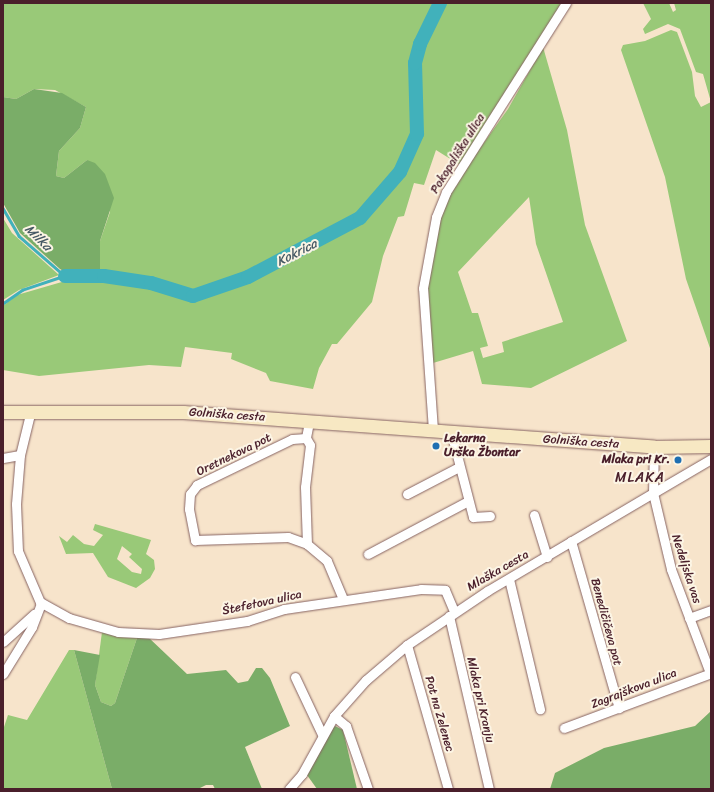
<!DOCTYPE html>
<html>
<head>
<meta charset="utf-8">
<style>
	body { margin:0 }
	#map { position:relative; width:714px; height:792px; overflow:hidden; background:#f7e4cb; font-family:Sriracha,sans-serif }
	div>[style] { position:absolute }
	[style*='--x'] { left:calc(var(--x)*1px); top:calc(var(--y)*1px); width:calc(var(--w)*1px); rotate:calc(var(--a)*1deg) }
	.green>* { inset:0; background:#99c978 }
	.forest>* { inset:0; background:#7aad68 }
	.stream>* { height:2.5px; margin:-1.25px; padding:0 1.25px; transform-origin:1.25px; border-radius:1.25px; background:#41b1bb }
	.river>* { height:14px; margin:-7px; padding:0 7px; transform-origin:7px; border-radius:7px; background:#41b1bb }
	.roads { filter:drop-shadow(0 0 1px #876463) drop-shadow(0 0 1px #876463) }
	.minor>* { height:9px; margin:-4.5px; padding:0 4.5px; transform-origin:4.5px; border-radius:4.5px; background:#fff }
	.secondary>* { height:13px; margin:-6.5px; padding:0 6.5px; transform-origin:6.5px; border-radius:6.5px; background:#f7e8c3 }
	.dots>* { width:11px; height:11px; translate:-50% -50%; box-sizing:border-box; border:2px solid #fcf5e5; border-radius:50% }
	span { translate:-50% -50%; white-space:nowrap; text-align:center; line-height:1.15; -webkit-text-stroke:4px #fcf5e5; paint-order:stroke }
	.street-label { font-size:12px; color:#4a1f2b }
	.poi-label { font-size:12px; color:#4a1f2b; font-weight:700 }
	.left { translate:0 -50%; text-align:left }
	.right { translate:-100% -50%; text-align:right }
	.water-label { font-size:13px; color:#465965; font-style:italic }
	.quarter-label { font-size:14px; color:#4a1f2b; letter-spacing:1px }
	.frame { position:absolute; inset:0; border:4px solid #4a1f2b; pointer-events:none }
</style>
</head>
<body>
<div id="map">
	<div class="green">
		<div style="clip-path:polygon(3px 3px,437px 3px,412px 62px,417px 117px,393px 178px,368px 209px,317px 239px,319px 244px,368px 215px,406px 172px,413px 158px,422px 120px,418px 91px,421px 45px,442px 3px,563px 3px,460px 165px,436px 150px,424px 185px,414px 183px,404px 216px,398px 217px,383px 256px,372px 302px,337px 344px,332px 344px,319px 368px,313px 389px,270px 381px,266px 373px,231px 359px,232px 353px,185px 347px,181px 367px,149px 365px,39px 376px,3px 370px,3px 306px,17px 295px,79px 277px,127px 280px,99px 269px,100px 241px,110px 212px,87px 160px,64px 178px,56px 176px,59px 151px,80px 128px,86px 107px,55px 90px,34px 89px,16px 99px,3px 97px)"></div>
		<div style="clip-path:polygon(643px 3px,669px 3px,673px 12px,676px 10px,674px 3px,711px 3px,711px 351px,686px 279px,665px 177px,621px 50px,623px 45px,645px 41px,671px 30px,677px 32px,692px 72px,695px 96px,701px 107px,711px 102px,703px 74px,696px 72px,680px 29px,668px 24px,645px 34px,643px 29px,651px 19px)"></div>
		<div style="clip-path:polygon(evenodd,543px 47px,567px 130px,585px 225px,627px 341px,531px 388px,482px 384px,473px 351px,433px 363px,427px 297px,429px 273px,441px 214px,453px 186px,508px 109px,543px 47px,529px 197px,536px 244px,563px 322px,502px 342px,504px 352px,483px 358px,480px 348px,488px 346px,478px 313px,472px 313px,458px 272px,529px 197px)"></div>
		<div style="clip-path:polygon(3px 218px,12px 233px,59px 275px,19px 290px,3px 300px)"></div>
		<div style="clip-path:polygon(evenodd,95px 524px,151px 540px,146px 554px,154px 560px,155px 569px,150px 578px,136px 588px,108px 577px,93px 553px,66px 554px,59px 536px,67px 542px,73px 535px,84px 544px,94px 546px,103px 535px,93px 530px,95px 524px,122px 546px,132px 554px,129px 557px,142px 569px,141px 574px,132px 572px,117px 559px,122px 546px)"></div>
		<div style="clip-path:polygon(102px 632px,137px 638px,115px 703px,111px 706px,101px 702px,95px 685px)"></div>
		<div style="clip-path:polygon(69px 650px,74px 650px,112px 789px,3px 789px,3px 730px,8px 715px,27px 720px)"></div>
	</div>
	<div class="forest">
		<div style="clip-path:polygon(34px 89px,62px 93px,86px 107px,80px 128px,59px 151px,56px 176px,64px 178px,87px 160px,95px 163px,105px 174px,114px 198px,100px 241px,100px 272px,67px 273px,60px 269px,20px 233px,3px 203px,3px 97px,16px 99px)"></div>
		<div style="clip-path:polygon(148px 637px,187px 674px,226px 670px,238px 683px,248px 681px,256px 668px,262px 668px,270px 678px,290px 726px,245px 747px,262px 789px,215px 789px,213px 785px,206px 785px,198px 789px,112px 789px,74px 650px,100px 655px,95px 685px,101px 702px,111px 706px,115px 703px,137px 638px)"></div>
		<div style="clip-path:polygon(711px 711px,711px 789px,550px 789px,555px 773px,604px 748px,695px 726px)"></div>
		<div style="clip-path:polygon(335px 726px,343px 730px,357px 789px,317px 789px,307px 775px,326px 733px)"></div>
	</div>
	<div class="stream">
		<div style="--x:3;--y:208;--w:32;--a:60"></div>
		<div style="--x:19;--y:236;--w:61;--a:41"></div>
		<div style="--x:65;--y:276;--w:44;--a:161.6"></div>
		<div style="--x:23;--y:290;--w:24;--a:145"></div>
	</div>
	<div class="river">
		<div style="--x:65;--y:276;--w:39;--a:0"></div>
		<div style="--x:104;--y:276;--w:48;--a:8.5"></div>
		<div style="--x:151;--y:283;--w:44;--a:17.2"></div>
		<div style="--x:193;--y:296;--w:58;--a:-19.1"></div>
		<div style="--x:248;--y:277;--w:127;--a:-27.8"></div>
		<div style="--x:360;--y:218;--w:61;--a:-49"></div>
		<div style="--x:400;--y:172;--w:42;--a:-65.9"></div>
		<div style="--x:417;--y:134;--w:71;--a:-91.6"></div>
		<div style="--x:415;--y:63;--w:20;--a:-75"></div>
		<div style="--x:420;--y:44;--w:46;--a:-64"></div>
	</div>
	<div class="roads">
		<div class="minor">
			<div style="--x:31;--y:410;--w:46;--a:103.7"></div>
			<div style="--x:20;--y:455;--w:49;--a:94.7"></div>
			<div style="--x:16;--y:504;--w:47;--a:87.6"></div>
			<div style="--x:18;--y:551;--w:56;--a:66.7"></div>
			<div style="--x:40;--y:602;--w:33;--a:29"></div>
			<div style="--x:69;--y:618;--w:51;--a:15.9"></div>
			<div style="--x:118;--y:632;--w:41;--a:2.8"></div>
			<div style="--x:159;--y:634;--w:89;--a:-8.4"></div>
			<div style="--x:247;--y:621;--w:39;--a:-18"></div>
			<div style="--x:284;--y:609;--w:138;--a:-8.3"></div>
			<div style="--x:421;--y:589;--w:24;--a:2"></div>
			<div style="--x:445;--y:590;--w:23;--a:67"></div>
			<div style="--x:309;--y:422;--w:16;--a:101"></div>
			<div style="--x:306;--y:438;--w:14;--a:176"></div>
			<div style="--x:292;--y:439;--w:106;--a:154.2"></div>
			<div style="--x:197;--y:485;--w:11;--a:128"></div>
			<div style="--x:190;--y:494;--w:15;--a:94"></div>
			<div style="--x:189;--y:509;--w:32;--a:79"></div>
			<div style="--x:195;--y:540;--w:93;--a:-1.8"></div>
			<div style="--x:288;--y:537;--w:20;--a:20"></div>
			<div style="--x:307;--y:544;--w:26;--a:40"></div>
			<div style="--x:327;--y:561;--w:41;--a:67.2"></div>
			<div style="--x:433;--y:430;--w:142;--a:-94"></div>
			<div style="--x:423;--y:288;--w:72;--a:-79.6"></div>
			<div style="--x:436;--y:217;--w:27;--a:-68"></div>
			<div style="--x:446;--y:192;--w:224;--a:-57.6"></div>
			<div style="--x:451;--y:432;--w:88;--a:75.5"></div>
			<div style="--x:473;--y:517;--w:17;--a:-3"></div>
			<div style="--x:306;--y:438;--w:8;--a:60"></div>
			<div style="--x:310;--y:445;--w:42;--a:96.8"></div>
			<div style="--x:305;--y:487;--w:57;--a:88"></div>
			<div style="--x:3;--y:458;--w:17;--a:-10"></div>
			<div style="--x:407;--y:494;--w:59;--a:-27.4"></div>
			<div style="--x:534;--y:515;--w:44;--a:72.8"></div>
			<div style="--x:571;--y:541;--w:174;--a:74"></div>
			<div style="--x:368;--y:554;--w:113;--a:-27.9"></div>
			<div style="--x:509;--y:579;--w:134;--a:76.6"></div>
			<div style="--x:449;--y:616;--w:178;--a:77"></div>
			<div style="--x:689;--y:618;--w:23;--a:-20"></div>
			<div style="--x:3;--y:642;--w:42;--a:-42.1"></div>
			<div style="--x:407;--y:645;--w:150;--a:74.1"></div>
			<div style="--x:710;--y:673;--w:111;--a:-110.6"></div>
			<div style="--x:671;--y:569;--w:78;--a:-103.3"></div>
			<div style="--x:653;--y:493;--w:67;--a:-30.4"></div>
			<div style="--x:3;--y:674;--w:55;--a:-58.3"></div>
			<div style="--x:32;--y:627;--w:26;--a:-69"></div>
			<div style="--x:295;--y:677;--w:63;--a:64.7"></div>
			<div style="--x:334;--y:716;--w:16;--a:40"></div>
			<div style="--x:346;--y:726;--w:67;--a:70.8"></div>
			<div style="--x:564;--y:728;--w:157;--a:-20.5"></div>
			<div style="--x:289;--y:789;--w:20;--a:-49"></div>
			<div style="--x:302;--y:774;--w:66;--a:-61.1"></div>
			<div style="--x:334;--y:716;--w:48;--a:-48.4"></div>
			<div style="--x:366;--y:680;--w:54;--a:-40.5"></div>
			<div style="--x:407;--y:645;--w:97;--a:-34"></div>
			<div style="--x:487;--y:591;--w:193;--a:-30.6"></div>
			<div style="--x:653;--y:493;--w:46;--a:-88.8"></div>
		</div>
		<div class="secondary">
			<div style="--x:3;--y:412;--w:180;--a:0"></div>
			<div style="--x:183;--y:412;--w:472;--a:4.2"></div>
			<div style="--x:654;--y:447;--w:57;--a:-1"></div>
		</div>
	</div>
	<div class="dots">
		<div style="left:436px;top:446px;background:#1f6fb2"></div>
		<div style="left:678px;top:460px;background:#1f6fb2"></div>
	</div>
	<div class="street-label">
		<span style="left:458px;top:154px;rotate:-58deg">Pokopališka ulica</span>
		<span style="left:227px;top:415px;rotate:4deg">Golniška cesta</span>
		<span style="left:581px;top:442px;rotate:4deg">Golniška cesta</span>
		<span style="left:234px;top:455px;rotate:-26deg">Oretnekova pot</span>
		<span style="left:686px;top:569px;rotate:72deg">Nedeljska vas</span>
		<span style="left:498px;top:571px;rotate:-30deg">Mlaška cesta</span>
		<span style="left:262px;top:603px;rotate:-12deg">Štefetova ulica</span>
		<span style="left:606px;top:622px;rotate:75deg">Benedičičeva pot</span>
		<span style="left:634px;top:689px;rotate:-21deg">Zagrajškova ulica</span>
		<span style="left:480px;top:700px;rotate:77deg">Mlaka pri Kranju</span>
		<span style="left:439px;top:714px;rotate:74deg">Pot na Zelenec</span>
	</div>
	<div class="poi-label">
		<span class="left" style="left:444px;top:446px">Lekarna<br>Urška Žbontar</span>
		<span class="right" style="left:670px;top:460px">Mlaka pri Kr.</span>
	</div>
	<div class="water-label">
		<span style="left:38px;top:238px;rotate:44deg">Milka</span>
		<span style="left:297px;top:253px;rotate:-27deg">Kokrica</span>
	</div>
	<div class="quarter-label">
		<span style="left:640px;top:478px">MLAKA</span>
	</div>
	<div class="frame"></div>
</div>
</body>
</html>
